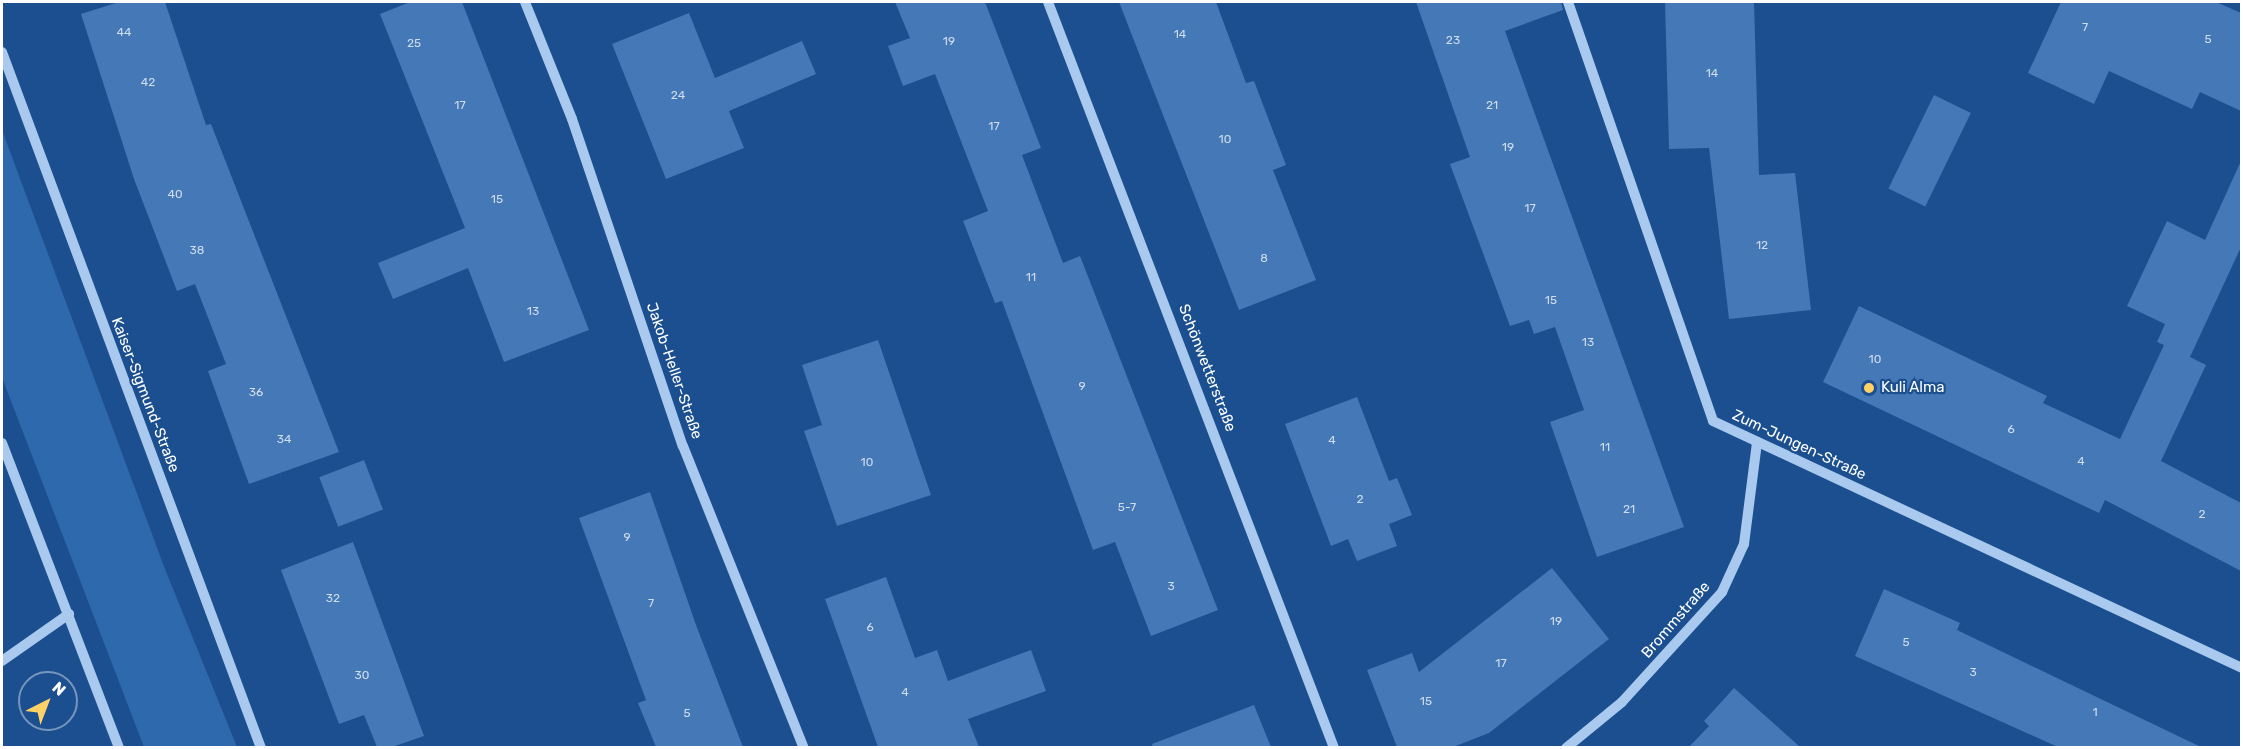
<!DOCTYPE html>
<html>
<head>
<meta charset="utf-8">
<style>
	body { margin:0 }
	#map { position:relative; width:2243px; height:749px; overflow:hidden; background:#1b4f8f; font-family:Rubik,sans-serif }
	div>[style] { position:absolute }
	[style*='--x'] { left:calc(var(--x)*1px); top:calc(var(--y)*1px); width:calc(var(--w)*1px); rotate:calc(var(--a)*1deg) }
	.green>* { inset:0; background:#2e69ad }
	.building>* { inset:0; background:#4478b7; transform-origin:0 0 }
	.minor>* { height:10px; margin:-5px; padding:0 5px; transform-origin:5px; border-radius:5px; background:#a9c9ee }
	.dots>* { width:16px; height:16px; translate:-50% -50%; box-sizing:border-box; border:3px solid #1b4f8f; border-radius:50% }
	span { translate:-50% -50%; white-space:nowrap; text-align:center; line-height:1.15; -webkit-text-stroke:4.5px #1b4f8f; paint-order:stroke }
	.number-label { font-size:12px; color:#d0dded }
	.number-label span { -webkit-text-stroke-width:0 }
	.street-label { font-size:15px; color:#fff }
	.poi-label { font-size:15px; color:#fff }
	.left { translate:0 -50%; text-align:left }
	.frame { position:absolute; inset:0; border:3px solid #fff; pointer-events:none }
	.north { position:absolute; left:18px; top:671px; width:60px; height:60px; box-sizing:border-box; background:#1b4f8f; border:2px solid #7695bc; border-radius:50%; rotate:42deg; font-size:16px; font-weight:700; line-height:24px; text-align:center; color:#fff }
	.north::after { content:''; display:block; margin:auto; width:21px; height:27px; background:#ffd166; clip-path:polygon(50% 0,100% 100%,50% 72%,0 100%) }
</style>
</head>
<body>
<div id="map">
	<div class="green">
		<div style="clip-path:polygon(2px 130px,165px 569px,237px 747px,144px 747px,6px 388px,2px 376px)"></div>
	</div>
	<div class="building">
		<div style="clip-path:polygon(119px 2px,165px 2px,206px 125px,211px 124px,339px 452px,249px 484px,208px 371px,226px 364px,195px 284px,177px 291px,134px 179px,81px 14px)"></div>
		<div style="clip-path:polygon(410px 2px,462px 2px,589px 330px,504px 362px,468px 268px,393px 299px,378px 263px,465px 228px,380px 14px)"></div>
		<div style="clip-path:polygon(895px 2px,985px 2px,1041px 148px,1022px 155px,1063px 263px,1080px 256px,1218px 610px,1151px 636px,1115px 542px,1093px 550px,1002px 301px,995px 303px,963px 221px,988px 211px,935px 74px,903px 86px,888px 46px,910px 38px)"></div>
		<div style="clip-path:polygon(1119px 2px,1216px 2px,1246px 83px,1254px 81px,1286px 165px,1273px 170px,1316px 280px,1239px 310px)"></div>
		<div style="clip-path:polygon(1416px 2px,1561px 2px,1563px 10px,1505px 31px,1684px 527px,1597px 557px,1550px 422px,1584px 410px,1555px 327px,1534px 334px,1529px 320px,1510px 326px,1450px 164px,1470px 157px)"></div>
		<div style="clip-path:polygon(1665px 2px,1754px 2px,1759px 175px,1795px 173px,1811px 310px,1729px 319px,1709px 148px,1669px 149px)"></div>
		<div style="clip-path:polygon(2061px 2px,2216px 2px,2241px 13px,2241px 111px,2200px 92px,2192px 109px,2109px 71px,2094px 104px,2028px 73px)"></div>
		<div style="clip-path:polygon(689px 13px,715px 78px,802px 41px,816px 74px,729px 111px,744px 148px,666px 179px,612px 44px)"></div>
		<div style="left:1934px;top:95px;width:41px;height:104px;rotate:26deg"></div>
		<div style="clip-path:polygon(2241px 161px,2241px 247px,2190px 357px,2206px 365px,2161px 461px,2241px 503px,2241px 571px,2105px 500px,2099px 513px,1823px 382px,1859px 306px,2047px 396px,2043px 403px,2120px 439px,2164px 345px,2157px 342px,2165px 324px,2127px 306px,2167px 221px,2205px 240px)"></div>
		<div style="clip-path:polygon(878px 340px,931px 495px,837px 526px,804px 431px,822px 425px,802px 365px)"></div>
		<div style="clip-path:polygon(1357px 397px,1389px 481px,1397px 478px,1412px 515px,1389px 524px,1397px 546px,1357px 561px,1348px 539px,1331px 546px,1285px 424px)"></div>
		<div style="left:364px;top:460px;width:53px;height:48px;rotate:69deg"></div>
		<div style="clip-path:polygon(650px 492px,696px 625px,743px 747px,656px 747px,638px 703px,646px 700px,579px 518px)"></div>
		<div style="clip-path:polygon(353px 542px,424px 736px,392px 747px,377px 747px,364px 715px,339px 724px,281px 570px)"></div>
		<div style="clip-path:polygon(1552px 568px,1609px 639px,1489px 733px,1453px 747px,1397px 747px,1367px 670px,1412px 653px,1419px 672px)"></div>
		<div style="clip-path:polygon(886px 577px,915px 658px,937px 650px,948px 681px,1031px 650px,1046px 691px,968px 719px,979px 747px,878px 747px,825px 599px)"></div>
		<div style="clip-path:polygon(1884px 589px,1960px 623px,1957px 630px,2201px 747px,2058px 747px,1855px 656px)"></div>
		<div style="clip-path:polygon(1734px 688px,1800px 747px,1689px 747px,1709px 726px,1704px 721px)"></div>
		<div style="clip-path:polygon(1254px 705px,1271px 747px,1153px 747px,1152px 744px)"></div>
	</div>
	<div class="minor">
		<div style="--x:525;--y:2;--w:126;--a:68.1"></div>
		<div style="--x:572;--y:119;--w:345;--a:71.3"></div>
		<div style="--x:683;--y:446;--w:325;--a:68.2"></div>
		<div style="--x:1048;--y:2;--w:799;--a:69.02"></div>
		<div style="--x:1568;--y:2;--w:443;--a:70.9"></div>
		<div style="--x:1713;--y:421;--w:584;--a:25.03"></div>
		<div style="--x:2;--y:52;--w:743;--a:69.59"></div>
		<div style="--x:2;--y:443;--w:327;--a:69"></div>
		<div style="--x:2;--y:661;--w:82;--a:-35"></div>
		<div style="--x:1566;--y:748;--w:72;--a:-39.4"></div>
		<div style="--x:1622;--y:702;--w:149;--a:-47.7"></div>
		<div style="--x:1722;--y:592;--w:53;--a:-65.4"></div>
		<div style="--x:1744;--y:544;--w:103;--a:-82.7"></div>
	</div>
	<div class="dots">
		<div style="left:1869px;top:388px;background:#ffd166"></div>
	</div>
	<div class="number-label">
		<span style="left:2085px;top:28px">7</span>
		<span style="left:124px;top:33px">44</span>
		<span style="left:1180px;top:35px">14</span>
		<span style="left:2208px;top:40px">5</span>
		<span style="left:1453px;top:41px">23</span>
		<span style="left:949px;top:42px">19</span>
		<span style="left:414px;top:44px">25</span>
		<span style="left:1712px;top:74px">14</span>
		<span style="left:148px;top:83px">42</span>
		<span style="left:678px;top:96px">24</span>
		<span style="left:460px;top:106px">17</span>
		<span style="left:1492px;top:106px">21</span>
		<span style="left:994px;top:127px">17</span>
		<span style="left:1225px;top:140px">10</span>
		<span style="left:1508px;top:148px">19</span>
		<span style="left:175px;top:195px">40</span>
		<span style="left:497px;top:200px">15</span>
		<span style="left:1530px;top:209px">17</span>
		<span style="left:1762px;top:246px">12</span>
		<span style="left:197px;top:251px">38</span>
		<span style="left:1264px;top:259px">8</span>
		<span style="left:1031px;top:278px">11</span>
		<span style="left:1551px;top:301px">15</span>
		<span style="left:533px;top:312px">13</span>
		<span style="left:1588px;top:343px">13</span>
		<span style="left:1875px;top:360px">10</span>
		<span style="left:1082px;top:387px">9</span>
		<span style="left:256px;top:393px">36</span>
		<span style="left:2011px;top:430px">6</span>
		<span style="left:284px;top:440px">34</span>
		<span style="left:1332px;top:441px">4</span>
		<span style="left:1605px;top:448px">11</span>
		<span style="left:2081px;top:462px">4</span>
		<span style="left:867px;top:463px">10</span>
		<span style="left:1360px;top:500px">2</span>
		<span style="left:1127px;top:508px">5-7</span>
		<span style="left:1629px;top:510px">21</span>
		<span style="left:2202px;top:515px">2</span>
		<span style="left:627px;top:538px">9</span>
		<span style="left:1171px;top:587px">3</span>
		<span style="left:333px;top:599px">32</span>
		<span style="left:651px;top:604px">7</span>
		<span style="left:1556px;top:622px">19</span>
		<span style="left:870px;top:628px">6</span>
		<span style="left:1906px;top:643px">5</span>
		<span style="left:1501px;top:664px">17</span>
		<span style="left:1973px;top:673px">3</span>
		<span style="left:362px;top:676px">30</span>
		<span style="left:905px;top:693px">4</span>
		<span style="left:1426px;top:702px">15</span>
		<span style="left:2095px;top:713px">1</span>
		<span style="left:687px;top:714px">5</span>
	</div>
	<div class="street-label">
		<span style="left:1207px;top:368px;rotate:69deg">Schönwetterstraße</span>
		<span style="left:674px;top:371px;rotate:71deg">Jakob-Heller-Straße</span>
		<span style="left:145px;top:395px;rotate:69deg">Kaiser-Sigmund-Straße</span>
		<span style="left:1799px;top:445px;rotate:25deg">Zum-Jungen-Straße</span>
		<span style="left:1676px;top:620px;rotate:-49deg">Brommstraße</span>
	</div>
	<div class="poi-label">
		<span class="left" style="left:1881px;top:388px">Kuli Alma</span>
	</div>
	<div class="frame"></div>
	<div class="north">N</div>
</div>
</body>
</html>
